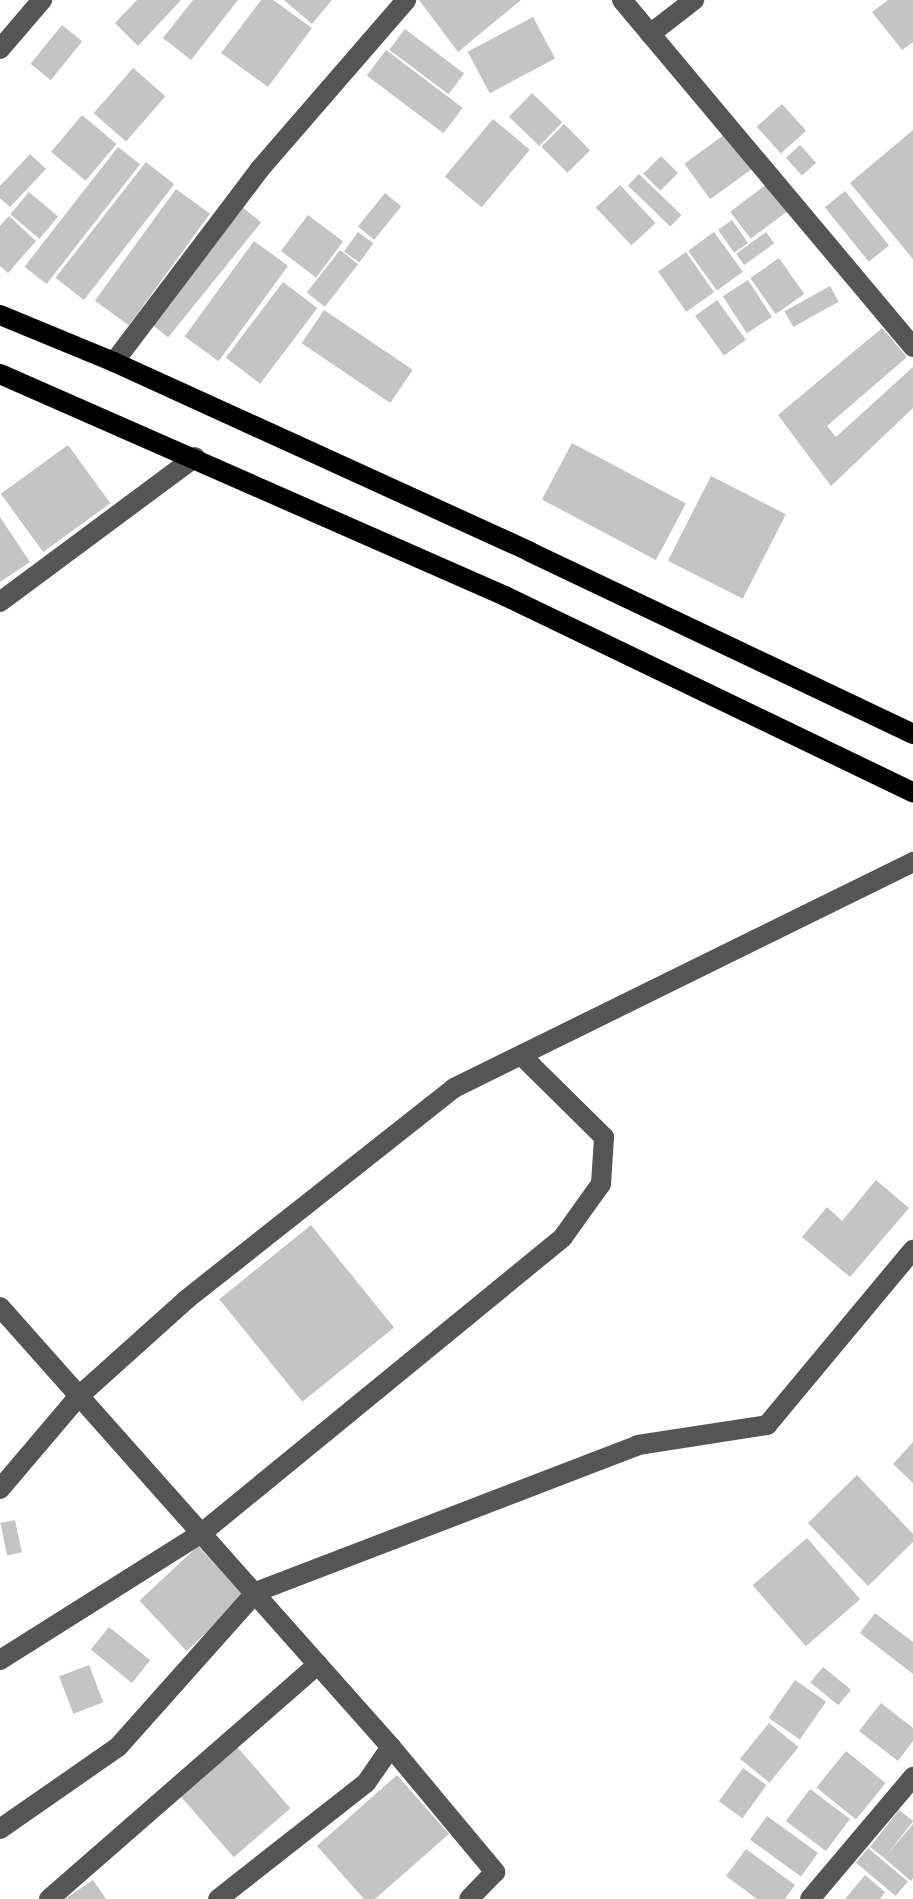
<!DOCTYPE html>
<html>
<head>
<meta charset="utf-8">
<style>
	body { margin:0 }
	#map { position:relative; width:913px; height:1899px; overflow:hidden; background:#fff; font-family:Overpass,sans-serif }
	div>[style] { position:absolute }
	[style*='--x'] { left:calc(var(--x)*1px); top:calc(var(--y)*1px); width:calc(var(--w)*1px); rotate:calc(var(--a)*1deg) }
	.building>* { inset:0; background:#c4c4c4; transform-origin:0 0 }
	.minor>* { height:20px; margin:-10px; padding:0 10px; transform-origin:10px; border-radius:10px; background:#555 }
	.major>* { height:20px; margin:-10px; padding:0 10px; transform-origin:10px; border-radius:10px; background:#000 }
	span { translate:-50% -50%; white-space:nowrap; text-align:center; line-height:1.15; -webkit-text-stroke:8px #fff; paint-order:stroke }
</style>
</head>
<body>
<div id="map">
	<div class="building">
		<div style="clip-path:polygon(137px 0,181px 0,138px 46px,115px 23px)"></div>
		<div style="clip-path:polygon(193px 0,238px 0,191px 60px,163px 38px)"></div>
		<div style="clip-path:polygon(261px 0,273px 0,312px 28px,268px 87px,221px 53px)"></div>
		<div style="clip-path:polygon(284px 0,332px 0,312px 24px)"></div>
		<div style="clip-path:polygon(419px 0,521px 0,458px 52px)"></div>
		<div style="clip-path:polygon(888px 0,913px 0,913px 42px,902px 50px,872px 12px)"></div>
		<div style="left:533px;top:17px;width:47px;height:74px;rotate:62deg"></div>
		<div style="left:62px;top:25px;width:26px;height:50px;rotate:39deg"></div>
		<div style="left:405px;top:29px;width:74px;height:26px;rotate:37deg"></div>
		<div style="left:386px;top:50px;width:96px;height:32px;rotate:37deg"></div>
		<div style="left:133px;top:68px;width:43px;height:60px;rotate:41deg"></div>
		<div style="left:532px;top:93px;width:42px;height:33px;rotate:44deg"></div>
		<div style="left:782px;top:104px;width:36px;height:34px;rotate:48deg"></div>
		<div style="left:82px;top:115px;width:45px;height:48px;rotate:40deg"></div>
		<div style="left:493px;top:119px;width:48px;height:75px;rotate:40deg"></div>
		<div style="left:564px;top:124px;width:37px;height:32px;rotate:45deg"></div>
		<div style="clip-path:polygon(913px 130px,913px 259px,850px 183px)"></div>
		<div style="left:728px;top:132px;width:44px;height:54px;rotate:54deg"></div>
		<div style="left:800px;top:145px;width:24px;height:19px;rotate:48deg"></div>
		<div style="left:118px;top:147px;width:28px;height:152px;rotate:38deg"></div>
		<div style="clip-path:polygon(30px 154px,46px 169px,10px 207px,0 198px,0 186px)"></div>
		<div style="left:661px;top:156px;width:24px;height:25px;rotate:45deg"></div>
		<div style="left:146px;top:162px;width:36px;height:147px;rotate:38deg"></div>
		<div style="left:639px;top:174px;width:59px;height:16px;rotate:44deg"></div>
		<div style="left:767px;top:184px;width:34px;height:46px;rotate:53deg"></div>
		<div style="left:620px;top:185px;width:52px;height:33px;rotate:47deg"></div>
		<div style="left:176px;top:189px;width:42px;height:138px;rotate:36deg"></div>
		<div style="left:845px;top:191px;width:70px;height:26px;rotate:51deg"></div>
		<div style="left:29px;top:192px;width:38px;height:29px;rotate:40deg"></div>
		<div style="left:385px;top:193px;width:21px;height:43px;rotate:39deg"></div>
		<div style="left:241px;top:206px;width:26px;height:148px;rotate:39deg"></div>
		<div style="left:308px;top:215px;width:44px;height:45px;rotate:37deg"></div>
		<div style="clip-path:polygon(9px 216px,36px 241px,8px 273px,0 266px,0 226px)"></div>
		<div style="left:732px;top:220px;width:28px;height:17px;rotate:55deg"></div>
		<div style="left:358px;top:232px;width:19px;height:24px;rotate:36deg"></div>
		<div style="left:714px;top:232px;width:49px;height:32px;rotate:54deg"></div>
		<div style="left:766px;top:232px;width:14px;height:37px;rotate:54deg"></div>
		<div style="left:254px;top:241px;width:42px;height:118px;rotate:36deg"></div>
		<div style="left:340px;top:250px;width:23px;height:54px;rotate:38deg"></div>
		<div style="left:686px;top:252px;width:49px;height:34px;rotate:55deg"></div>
		<div style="left:779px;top:258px;width:44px;height:35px;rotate:55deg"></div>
		<div style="left:748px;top:280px;width:44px;height:30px;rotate:57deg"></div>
		<div style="left:283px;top:282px;width:43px;height:95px;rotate:37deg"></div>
		<div style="left:830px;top:286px;width:18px;height:52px;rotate:61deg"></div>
		<div style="left:717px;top:300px;width:49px;height:27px;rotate:54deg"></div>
		<div style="left:324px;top:310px;width:107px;height:40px;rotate:34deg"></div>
		<div style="clip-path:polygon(882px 328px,907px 357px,827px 426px,836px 437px,913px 367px,913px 408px,831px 486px,778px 415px)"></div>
		<div style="left:572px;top:443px;width:129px;height:64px;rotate:28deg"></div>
		<div style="left:68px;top:445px;width:72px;height:83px;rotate:54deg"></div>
		<div style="left:711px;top:476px;width:84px;height:95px;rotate:27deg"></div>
		<div style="clip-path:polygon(0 517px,30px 562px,0 582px)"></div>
		<div style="clip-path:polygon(876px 1180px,909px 1208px,850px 1277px,802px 1237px,827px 1207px,842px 1221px)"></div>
		<div style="left:311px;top:1225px;width:132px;height:118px;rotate:51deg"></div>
		<div style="clip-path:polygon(913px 1442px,913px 1483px,893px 1464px)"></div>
		<div style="clip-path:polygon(857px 1475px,913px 1534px,913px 1542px,868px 1586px,808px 1523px)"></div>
		<div style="left:15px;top:1520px;width:33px;height:15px;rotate:78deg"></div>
		<div style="left:807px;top:1538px;width:81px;height:72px;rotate:49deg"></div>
		<div style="left:198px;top:1546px;width:69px;height:80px;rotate:47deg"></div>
		<div style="clip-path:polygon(875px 1613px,913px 1642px,913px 1674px,860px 1633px)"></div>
		<div style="left:109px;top:1627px;width:53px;height:29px;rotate:39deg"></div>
		<div style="left:89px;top:1665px;width:40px;height:32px;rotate:69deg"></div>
		<div style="left:823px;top:1667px;width:36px;height:20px;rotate:39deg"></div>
		<div style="left:795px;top:1680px;width:38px;height:46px;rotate:35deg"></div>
		<div style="clip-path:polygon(881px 1703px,913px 1728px,913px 1741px,898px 1761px,859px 1731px)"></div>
		<div style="left:769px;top:1723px;width:38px;height:46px;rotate:39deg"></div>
		<div style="left:232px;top:1741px;width:89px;height:75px;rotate:49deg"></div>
		<div style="left:846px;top:1751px;width:51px;height:47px;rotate:39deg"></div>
		<div style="left:743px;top:1768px;width:29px;height:41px;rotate:36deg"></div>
		<div style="clip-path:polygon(397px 1775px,449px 1834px,375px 1899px,364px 1899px,317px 1846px)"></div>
		<div style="left:810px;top:1789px;width:50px;height:40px;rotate:37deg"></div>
		<div style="left:899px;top:1810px;width:18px;height:47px;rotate:38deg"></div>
		<div style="left:767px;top:1816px;width:63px;height:29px;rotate:36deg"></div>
		<div style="clip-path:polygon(913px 1824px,913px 1878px,911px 1881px,884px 1858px)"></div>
		<div style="left:868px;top:1848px;width:52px;height:19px;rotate:40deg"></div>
		<div style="clip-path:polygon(746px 1849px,795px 1885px,785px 1899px,757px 1899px,726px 1876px)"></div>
		<div style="clip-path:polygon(865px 1875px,885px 1892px,880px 1899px,845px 1899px)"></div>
		<div style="clip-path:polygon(93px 1880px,106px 1899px,65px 1899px)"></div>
	</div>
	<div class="minor">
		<div style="--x:622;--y:0;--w:453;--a:50"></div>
		<div style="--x:650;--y:34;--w:56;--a:-37.7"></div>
		<div style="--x:0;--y:49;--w:65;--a:-49.4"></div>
		<div style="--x:114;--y:362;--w:241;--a:-52.9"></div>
		<div style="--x:259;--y:170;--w:225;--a:-49.1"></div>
		<div style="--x:0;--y:602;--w:243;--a:-36.6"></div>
		<div style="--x:0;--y:1307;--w:589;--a:48.37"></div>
		<div style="--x:391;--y:1747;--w:44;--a:124.8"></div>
		<div style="--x:366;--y:1783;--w:188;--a:141.9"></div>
		<div style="--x:0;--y:1489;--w:122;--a:-49.7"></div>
		<div style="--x:79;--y:1396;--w:145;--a:-41.9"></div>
		<div style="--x:187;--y:1299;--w:340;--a:-38.3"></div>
		<div style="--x:454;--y:1088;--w:512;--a:-26.21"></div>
		<div style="--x:0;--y:1660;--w:240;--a:-32.2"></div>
		<div style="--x:203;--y:1532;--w:465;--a:-39.3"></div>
		<div style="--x:563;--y:1237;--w:65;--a:-54.4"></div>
		<div style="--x:601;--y:1184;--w:47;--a:-86.3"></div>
		<div style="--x:604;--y:1137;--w:115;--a:-135.4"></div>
		<div style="--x:391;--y:1747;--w:163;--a:50.2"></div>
		<div style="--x:495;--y:1872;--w:37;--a:134"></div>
		<div style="--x:0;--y:1829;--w:144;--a:-34.8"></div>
		<div style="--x:118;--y:1747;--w:208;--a:-48.3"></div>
		<div style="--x:256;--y:1592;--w:409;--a:-21"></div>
		<div style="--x:638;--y:1445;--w:131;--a:-8.8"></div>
		<div style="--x:767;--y:1425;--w:228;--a:-50.2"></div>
		<div style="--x:49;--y:1899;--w:357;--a:-41.1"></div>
		<div style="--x:810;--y:1899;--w:160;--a:-49.8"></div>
	</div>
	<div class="major">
		<div style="--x:0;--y:315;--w:123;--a:22.4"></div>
		<div style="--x:114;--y:362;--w:457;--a:24.5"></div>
		<div style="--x:530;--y:552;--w:424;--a:25.4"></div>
		<div style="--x:0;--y:374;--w:552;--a:23.73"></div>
		<div style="--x:505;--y:596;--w:453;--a:25.7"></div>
	</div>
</div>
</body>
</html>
